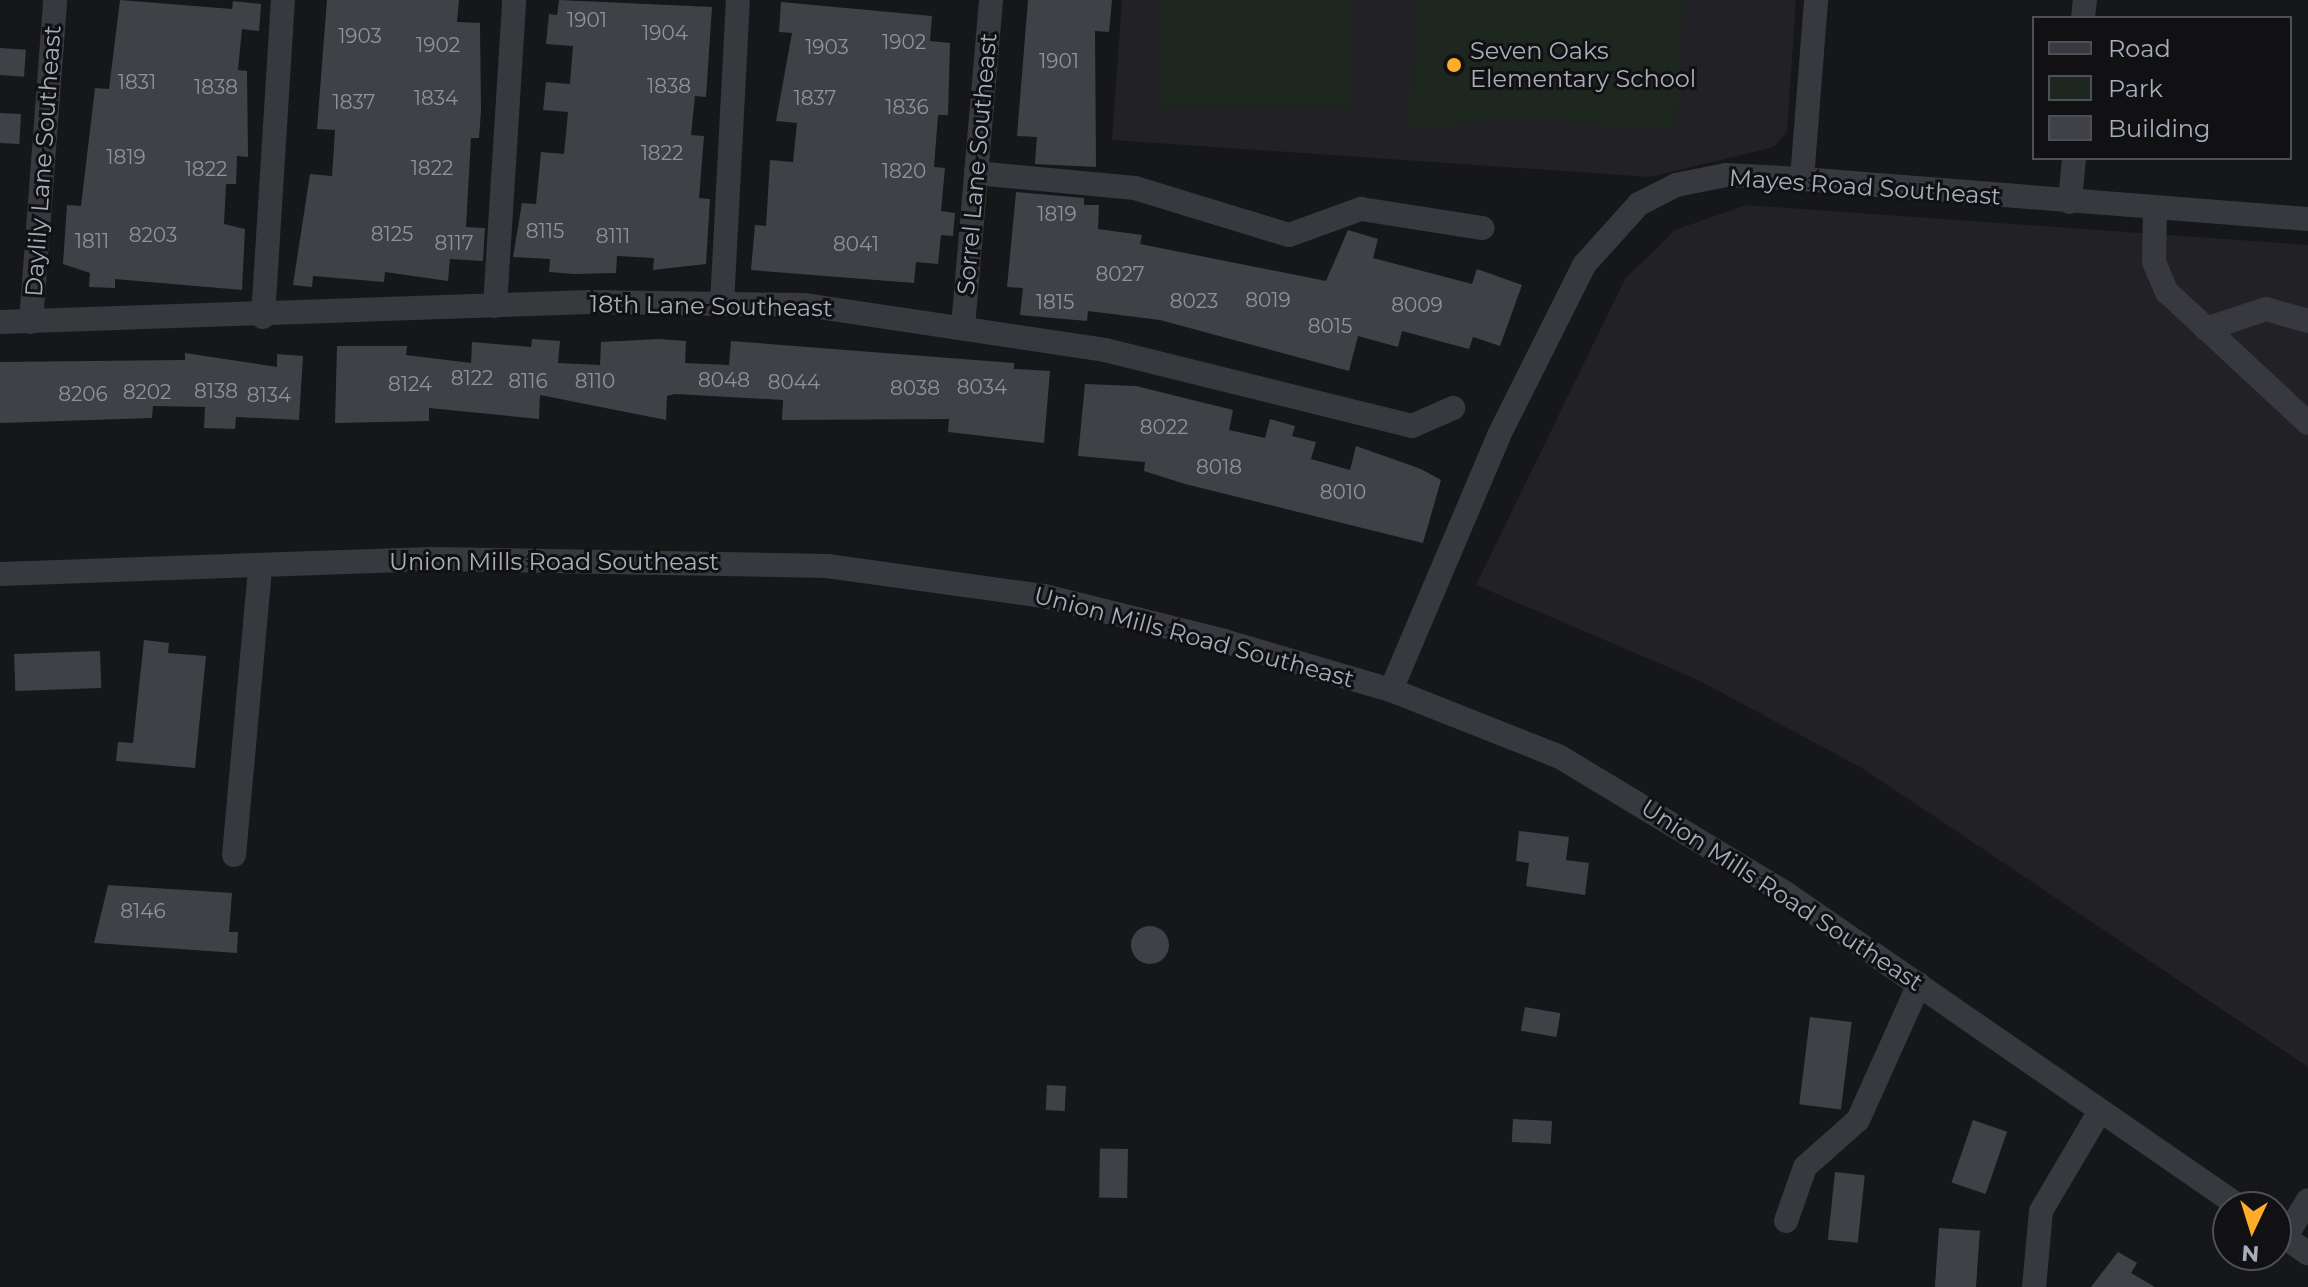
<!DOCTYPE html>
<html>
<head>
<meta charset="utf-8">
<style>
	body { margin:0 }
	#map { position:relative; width:2308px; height:1287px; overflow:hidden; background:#161719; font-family:Montserrat,sans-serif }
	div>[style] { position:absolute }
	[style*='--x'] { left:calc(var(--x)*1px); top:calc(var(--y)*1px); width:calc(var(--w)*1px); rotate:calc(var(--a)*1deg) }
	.built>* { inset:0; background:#222226 }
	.green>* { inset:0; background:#1e271f; transform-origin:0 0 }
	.building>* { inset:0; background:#404146; transform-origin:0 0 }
	.round { border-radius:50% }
	.minor>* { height:24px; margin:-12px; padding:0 12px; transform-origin:12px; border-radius:12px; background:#37393e }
	.dots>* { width:22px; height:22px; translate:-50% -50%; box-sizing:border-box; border:4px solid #111114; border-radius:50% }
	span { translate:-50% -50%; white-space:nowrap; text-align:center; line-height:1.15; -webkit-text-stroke:6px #111114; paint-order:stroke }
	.number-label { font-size:20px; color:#8d939d }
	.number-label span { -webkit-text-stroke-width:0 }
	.poi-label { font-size:24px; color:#a7aeba }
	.left { translate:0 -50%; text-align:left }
	.street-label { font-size:24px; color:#a7aeba }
	.legend { position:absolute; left:2032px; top:16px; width:260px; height:144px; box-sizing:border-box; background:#111114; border:2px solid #4d5056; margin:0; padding:10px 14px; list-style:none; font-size:24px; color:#a7aeba }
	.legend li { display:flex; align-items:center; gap:16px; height:40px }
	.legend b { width:40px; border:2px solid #4d5056 }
	.north { position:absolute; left:2212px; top:1191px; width:80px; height:80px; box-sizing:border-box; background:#111114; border:2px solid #4d5056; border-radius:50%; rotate:184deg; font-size:22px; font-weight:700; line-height:32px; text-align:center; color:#a7aeba }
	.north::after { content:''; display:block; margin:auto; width:28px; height:36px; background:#ffac28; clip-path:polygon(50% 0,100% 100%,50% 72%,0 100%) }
</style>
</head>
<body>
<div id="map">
	<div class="built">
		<div style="clip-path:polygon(1122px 0,1796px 0,1787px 131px,1774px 147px,1650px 177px,1112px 140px)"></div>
		<div style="clip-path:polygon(1746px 205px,2308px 245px,2308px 1067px,1862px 768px,1698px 680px,1476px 585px,1625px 279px,1675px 230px)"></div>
	</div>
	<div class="green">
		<div style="left:1159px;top:0;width:192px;height:107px"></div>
		<div style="clip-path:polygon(1417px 0,1684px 0,1675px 130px,1516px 119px,1408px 129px)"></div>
	</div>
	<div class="building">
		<div style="clip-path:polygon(120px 0,232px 9px,233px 1px,261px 4px,259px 31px,242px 29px,238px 70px,247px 71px,248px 157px,237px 156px,236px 184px,226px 184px,224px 224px,245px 229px,242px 290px,115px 279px,115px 288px,89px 287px,90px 273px,63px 264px,67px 205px,81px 206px,95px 88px,109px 89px)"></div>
		<div style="clip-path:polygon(327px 0,459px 0,457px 22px,480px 23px,481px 111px,479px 138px,471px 138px,466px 227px,485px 228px,483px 261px,450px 259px,448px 281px,385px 272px,384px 282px,313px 276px,312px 287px,293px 285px,310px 174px,332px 176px,335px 130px,317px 129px)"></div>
		<div style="clip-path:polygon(559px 0,712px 7px,706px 97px,695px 96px,691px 135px,704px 136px,699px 198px,710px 199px,706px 264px,653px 270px,654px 258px,617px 256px,616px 273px,574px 274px,549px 272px,550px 259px,513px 257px,522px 203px,536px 204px,541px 152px,564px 154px,568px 112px,543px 110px,546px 82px,570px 84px,573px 46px,546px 44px,549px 14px,557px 15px)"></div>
		<div style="clip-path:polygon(1028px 0,1112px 0,1109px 32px,1095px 31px,1096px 167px,1035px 164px,1037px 137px,1017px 136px)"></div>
		<div style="clip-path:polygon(781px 2px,932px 16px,930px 41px,950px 43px,948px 115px,938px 115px,934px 167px,945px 168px,941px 211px,955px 213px,953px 236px,941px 235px,938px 264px,916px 262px,914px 283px,751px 270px,755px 225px,766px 226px,770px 160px,793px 162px,797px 123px,776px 121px,792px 33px,779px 32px)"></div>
		<div style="left:0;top:48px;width:26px;height:27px;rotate:4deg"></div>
		<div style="left:0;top:113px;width:21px;height:30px;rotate:3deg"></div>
		<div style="clip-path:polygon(1016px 192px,1084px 198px,1084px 205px,1099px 205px,1098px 229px,1142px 235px,1140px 244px,1326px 281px,1348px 230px,1378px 239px,1373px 258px,1472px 284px,1477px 269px,1522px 285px,1500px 346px,1473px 337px,1469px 349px,1402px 331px,1398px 347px,1358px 336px,1349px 371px,1160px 320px,1088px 311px,1087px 321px,1020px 315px,1023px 288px,1007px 287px)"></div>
		<div style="clip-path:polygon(532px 339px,560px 341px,558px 363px,600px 365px,601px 342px,659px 339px,686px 341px,685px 363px,729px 365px,731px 341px,1014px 363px,1014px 369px,1050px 371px,1044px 443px,948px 432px,949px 419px,782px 420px,783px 400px,675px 394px,667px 396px,666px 420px,540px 395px,539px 419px,429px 408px,429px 421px,335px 423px,337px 346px,407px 346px,406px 355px,471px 363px,472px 342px,531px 347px)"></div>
		<div style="clip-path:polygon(185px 353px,277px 367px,277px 354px,303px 356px,299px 420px,236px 417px,235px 429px,204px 428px,205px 407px,153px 406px,152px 418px,0 423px,0 362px,185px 360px)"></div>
		<div style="clip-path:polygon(1085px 384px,1136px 386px,1233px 410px,1229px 430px,1265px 438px,1270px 419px,1295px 426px,1292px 436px,1316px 442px,1311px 459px,1350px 470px,1356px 446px,1421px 469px,1441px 480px,1423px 543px,1185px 484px,1144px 471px,1145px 462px,1078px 456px)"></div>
		<div style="clip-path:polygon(144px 640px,169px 643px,168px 653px,206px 656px,195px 768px,116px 761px,118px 742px,133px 743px)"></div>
		<div style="left:100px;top:651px;width:37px;height:86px;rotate:88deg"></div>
		<div style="clip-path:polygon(1519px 831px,1569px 837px,1566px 860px,1589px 863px,1585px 895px,1526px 886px,1529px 863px,1516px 861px)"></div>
		<div style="clip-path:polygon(108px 885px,232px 893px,229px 932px,238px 932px,237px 953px,94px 943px)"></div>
		<div class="round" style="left:1131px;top:926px;width:38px;height:38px"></div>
		<div style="left:1525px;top:1007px;width:36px;height:24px;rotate:10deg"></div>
		<div style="left:1810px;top:1017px;width:42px;height:88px;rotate:7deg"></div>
		<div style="left:1047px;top:1085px;width:19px;height:25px;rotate:3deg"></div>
		<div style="left:1513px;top:1119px;width:39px;height:23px;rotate:3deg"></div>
		<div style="left:1973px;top:1120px;width:36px;height:66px;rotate:19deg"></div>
		<div style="left:1128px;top:1149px;width:49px;height:28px;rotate:91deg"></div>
		<div style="left:1835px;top:1172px;width:30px;height:68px;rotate:6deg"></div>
		<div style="left:1939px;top:1228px;width:41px;height:59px;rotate:4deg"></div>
		<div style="clip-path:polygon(2118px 1252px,2137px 1263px,2131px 1273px,2155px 1287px,2091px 1287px)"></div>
	</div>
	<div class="minor">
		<div style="--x:2083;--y:18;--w:18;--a:-84"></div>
		<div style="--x:976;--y:173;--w:160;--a:5.4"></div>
		<div style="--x:1135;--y:188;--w:161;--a:17"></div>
		<div style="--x:1289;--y:235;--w:77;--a:-19.9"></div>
		<div style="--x:1361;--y:209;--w:123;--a:8.9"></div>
		<div style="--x:1802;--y:179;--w:180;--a:-85.5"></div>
		<div style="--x:2070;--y:202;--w:44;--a:-84.8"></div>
		<div style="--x:2155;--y:208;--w:54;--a:91.1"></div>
		<div style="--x:2154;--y:262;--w:33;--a:67"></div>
		<div style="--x:2167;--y:292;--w:192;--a:42.9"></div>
		<div style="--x:722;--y:304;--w:304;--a:-87"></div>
		<div style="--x:495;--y:306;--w:307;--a:-86.4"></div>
		<div style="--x:263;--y:317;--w:318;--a:-86.4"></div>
		<div style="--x:0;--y:322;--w:589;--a:-1.94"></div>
		<div style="--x:589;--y:302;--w:216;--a:0.8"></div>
		<div style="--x:805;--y:305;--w:303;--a:8.5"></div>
		<div style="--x:1105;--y:350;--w:316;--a:13.9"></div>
		<div style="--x:1412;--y:426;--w:45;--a:-23.7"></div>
		<div style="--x:31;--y:322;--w:323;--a:-85.7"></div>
		<div style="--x:963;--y:327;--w:328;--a:-85.1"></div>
		<div style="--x:2206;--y:329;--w:63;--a:-18.4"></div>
		<div style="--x:2266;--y:309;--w:44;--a:15.9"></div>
		<div style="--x:0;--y:574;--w:432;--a:-2"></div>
		<div style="--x:432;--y:559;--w:395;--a:1"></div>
		<div style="--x:827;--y:566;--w:219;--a:7.9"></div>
		<div style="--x:1044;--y:596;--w:186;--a:14"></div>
		<div style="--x:1224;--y:641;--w:174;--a:16.4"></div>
		<div style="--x:1391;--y:690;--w:182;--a:21.6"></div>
		<div style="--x:1560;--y:757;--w:265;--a:31.1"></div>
		<div style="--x:1787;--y:894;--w:551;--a:34.64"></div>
		<div style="--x:1391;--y:690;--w:277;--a:-67"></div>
		<div style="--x:1499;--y:435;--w:190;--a:-63.4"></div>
		<div style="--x:1584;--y:265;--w:82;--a:-48"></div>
		<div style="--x:1639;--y:204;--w:42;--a:-27.2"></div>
		<div style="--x:1676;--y:185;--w:51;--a:-11.3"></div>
		<div style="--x:1726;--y:175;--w:76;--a:3"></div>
		<div style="--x:1802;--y:179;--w:508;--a:4.52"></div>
		<div style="--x:234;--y:855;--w:288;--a:-84.8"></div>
		<div style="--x:1786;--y:1221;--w:57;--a:-70.6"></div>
		<div style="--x:1805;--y:1167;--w:71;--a:-41.6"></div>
		<div style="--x:1858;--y:1120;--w:149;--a:-65.8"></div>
		<div style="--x:2276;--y:1231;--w:39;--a:35"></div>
		<div style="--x:2285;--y:1238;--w:44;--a:-58.8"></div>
		<div style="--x:2034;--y:1287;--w:76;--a:-84.7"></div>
		<div style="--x:2041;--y:1211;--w:116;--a:-59.5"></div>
	</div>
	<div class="dots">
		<div style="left:1454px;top:65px;background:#ffac28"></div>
	</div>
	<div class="number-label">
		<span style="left:587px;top:20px">1901</span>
		<span style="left:665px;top:33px">1904</span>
		<span style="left:360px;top:36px">1903</span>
		<span style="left:904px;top:42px">1902</span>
		<span style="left:438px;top:45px">1902</span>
		<span style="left:827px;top:47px">1903</span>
		<span style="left:1059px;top:61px">1901</span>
		<span style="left:137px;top:82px">1831</span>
		<span style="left:669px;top:86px">1838</span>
		<span style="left:216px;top:87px">1838</span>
		<span style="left:436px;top:98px">1834</span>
		<span style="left:815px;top:98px">1837</span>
		<span style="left:354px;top:102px">1837</span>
		<span style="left:907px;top:107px">1836</span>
		<span style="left:662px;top:153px">1822</span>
		<span style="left:126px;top:157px">1819</span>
		<span style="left:432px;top:168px">1822</span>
		<span style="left:206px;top:169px">1822</span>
		<span style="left:904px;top:171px">1820</span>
		<span style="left:1057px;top:214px">1819</span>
		<span style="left:545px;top:231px">8115</span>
		<span style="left:392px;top:234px">8125</span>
		<span style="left:153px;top:235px">8203</span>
		<span style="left:613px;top:236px">8111</span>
		<span style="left:92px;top:241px">1811</span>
		<span style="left:454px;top:243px">8117</span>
		<span style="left:856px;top:244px">8041</span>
		<span style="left:1120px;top:274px">8027</span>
		<span style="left:1268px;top:300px">8019</span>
		<span style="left:1194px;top:301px">8023</span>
		<span style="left:1055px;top:302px">1815</span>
		<span style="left:1417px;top:305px">8009</span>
		<span style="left:1330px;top:326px">8015</span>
		<span style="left:472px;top:378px">8122</span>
		<span style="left:724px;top:380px">8048</span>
		<span style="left:528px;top:381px">8116</span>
		<span style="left:595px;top:381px">8110</span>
		<span style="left:794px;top:382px">8044</span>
		<span style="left:410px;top:384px">8124</span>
		<span style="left:982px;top:387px">8034</span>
		<span style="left:915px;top:388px">8038</span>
		<span style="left:216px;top:391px">8138</span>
		<span style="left:147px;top:392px">8202</span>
		<span style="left:83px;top:394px">8206</span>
		<span style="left:269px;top:395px">8134</span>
		<span style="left:1164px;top:427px">8022</span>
		<span style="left:1219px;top:467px">8018</span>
		<span style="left:1343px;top:492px">8010</span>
		<span style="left:143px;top:911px">8146</span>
	</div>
	<div class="poi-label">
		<span class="left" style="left:1470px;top:65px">Seven Oaks<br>Elementary School</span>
	</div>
	<div class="street-label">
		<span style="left:43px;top:161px;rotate:-86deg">Daylily Lane Southeast</span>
		<span style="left:977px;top:164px;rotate:-85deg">Sorrel Lane Southeast</span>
		<span style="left:1865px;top:187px;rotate:4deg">Mayes Road Southeast</span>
		<span style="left:711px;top:306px;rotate:1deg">18th Lane Southeast</span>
		<span style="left:554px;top:562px">Union Mills Road Southeast</span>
		<span style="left:1194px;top:637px;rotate:15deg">Union Mills Road Southeast</span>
		<span style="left:1782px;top:895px;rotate:33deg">Union Mills Road Southeast</span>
	</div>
	<ul class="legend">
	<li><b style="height:10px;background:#37393e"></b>Road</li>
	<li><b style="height:22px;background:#1e271f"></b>Park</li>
	<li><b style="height:22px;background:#404146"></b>Building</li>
	</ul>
	<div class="north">N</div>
</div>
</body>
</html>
